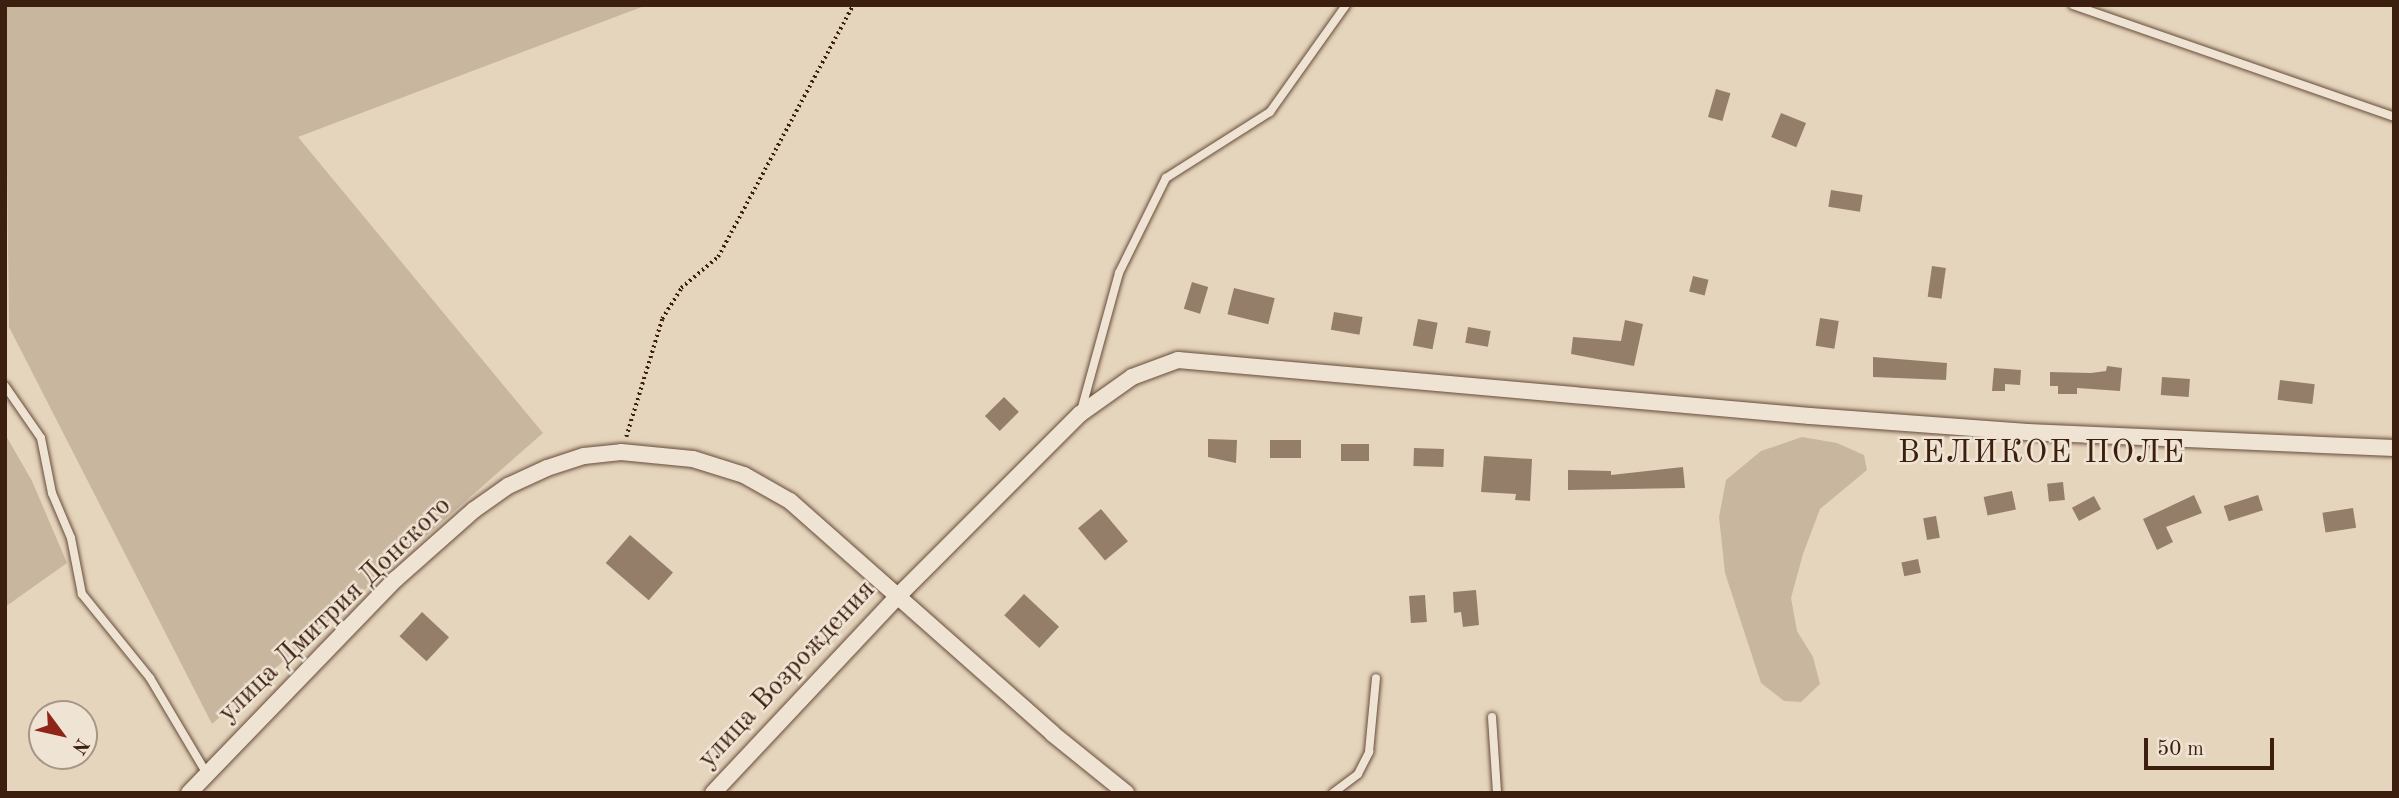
<!DOCTYPE html>
<html>
<head>
<meta charset="utf-8">
<style>
	body { margin:0 }
	#map { position:relative; width:2399px; height:798px; overflow:hidden; background:#e6d5bd; font-family:"Old Standard TT",serif }
	div>[style] { position:absolute }
	[style*='--x'] { left:calc(var(--x)*1px); top:calc(var(--y)*1px); width:calc(var(--w)*1px); rotate:calc(var(--a)*1deg) }
	.green>* { inset:0; background:#c9b69f }
	.building>* { inset:0; background:#957e69; transform-origin:0 0 }
	.path>* { height:3.5px; margin-top:-1.75px; transform-origin:0; background:repeating-linear-gradient(90deg,#3d1f0f 0 2px,transparent 0 5.5px) }
	.roads { filter:drop-shadow(0 0 2px #674c3a) drop-shadow(0 0 2px #674c3a) }
	.service>* { height:8px; margin:-4px; padding:0 4px; transform-origin:4px; border-radius:4px; background:#efe4d4 }
	.minor>* { height:16px; margin:-8px; padding:0 8px; transform-origin:8px; border-radius:8px; background:#efe4d4 }
	span { translate:-50% -50%; white-space:nowrap; text-align:center; line-height:1.15; -webkit-text-stroke:5px #efe4d4; paint-order:stroke }
	.street-label { font-size:28px; color:#3d1f0f }
	.quarter-label { font-size:32px; color:#3d1f0f; letter-spacing:2px }
	.frame { position:absolute; inset:0; border:7px solid #3d1f0f; pointer-events:none }
	.north { position:absolute; left:28px; top:700px; width:70px; height:70px; box-sizing:border-box; background:#efe4d4; border:2px solid #a89585; border-radius:50%; rotate:123deg; font-size:19px; font-weight:700; line-height:28px; text-align:center; color:#3d1f0f }
	.north::after { content:''; display:block; margin:auto; width:24px; height:32px; background:#8f2418; clip-path:polygon(50% 0,100% 100%,50% 72%,0 100%) }
	.scale { position:absolute; left:2144px; top:738px; width:130px; height:32px; box-sizing:border-box; border:4px solid #3d1f0f; border-top:0; padding-left:9px; font-size:21px; line-height:24px; white-space:nowrap; color:#3d1f0f; -webkit-text-stroke:5px #efe4d4; paint-order:stroke }
</style>
</head>
<body>
<div id="map">
	<div class="green">
		<div style="clip-path:polygon(5px 5px,647px 5px,298px 137px,543px 433px,212px 724px,9px 327px)"></div>
		<div style="clip-path:polygon(5px 434px,32px 481px,67px 563px,5px 607px)"></div>
		<div style="clip-path:polygon(1802px 437px,1837px 443px,1864px 455px,1867px 470px,1820px 509px,1803px 554px,1791px 598px,1797px 631px,1813px 657px,1820px 684px,1801px 702px,1784px 701px,1761px 683px,1725px 573px,1719px 517px,1726px 480px,1761px 451px)"></div>
	</div>
	<div class="building">
		<div style="left:1716px;top:89px;width:15px;height:29px;rotate:16deg"></div>
		<div style="left:1781px;top:113px;width:27px;height:26px;rotate:22deg"></div>
		<div style="left:1831px;top:190px;width:32px;height:17px;rotate:9deg"></div>
		<div style="left:1932px;top:266px;width:14px;height:31px;rotate:8deg"></div>
		<div style="left:1693px;top:276px;width:16px;height:16px;rotate:14deg"></div>
		<div style="left:1192px;top:282px;width:17px;height:28px;rotate:17deg"></div>
		<div style="left:1234px;top:288px;width:42px;height:27px;rotate:14deg"></div>
		<div style="left:1334px;top:312px;width:29px;height:18px;rotate:10deg"></div>
		<div style="left:1820px;top:318px;width:19px;height:28px;rotate:9deg"></div>
		<div style="left:1418px;top:319px;width:20px;height:27px;rotate:11deg"></div>
		<div style="clip-path:polygon(1625px 320px,1643px 324px,1634px 366px,1571px 354px,1573px 337px,1621px 341px)"></div>
		<div style="left:1468px;top:327px;width:23px;height:16px;rotate:10deg"></div>
		<div style="clip-path:polygon(1873px 357px,1947px 363px,1946px 380px,1873px 377px)"></div>
		<div style="clip-path:polygon(2107px 366px,2122px 368px,2120px 391px,2077px 388px,2077px 394px,2058px 394px,2058px 386px,2050px 386px,2050px 372px,2091px 373px,2106px 371px)"></div>
		<div style="clip-path:polygon(1994px 368px,2021px 370px,2020px 385px,2005px 384px,2005px 391px,1992px 391px)"></div>
		<div style="left:2162px;top:377px;width:28px;height:18px;rotate:4deg"></div>
		<div style="left:2280px;top:380px;width:35px;height:20px;rotate:7deg"></div>
		<div style="left:1004px;top:397px;width:21px;height:27px;rotate:45deg"></div>
		<div style="clip-path:polygon(1208px 439px,1237px 440px,1236px 463px,1208px 457px)"></div>
		<div style="left:1270px;top:440px;width:31px;height:18px"></div>
		<div style="left:1341px;top:444px;width:28px;height:17px"></div>
		<div style="left:1414px;top:448px;width:30px;height:18px;rotate:2deg"></div>
		<div style="clip-path:polygon(1484px 456px,1532px 459px,1530px 501px,1515px 500px,1516px 494px,1481px 492px)"></div>
		<div style="clip-path:polygon(1683px 467px,1685px 488px,1568px 490px,1568px 470px,1611px 471px,1611px 475px)"></div>
		<div style="left:2063px;top:482px;width:18px;height:16px;rotate:84deg"></div>
		<div style="left:2012px;top:491px;width:19px;height:29px;rotate:78deg"></div>
		<div style="clip-path:polygon(2194px 495px,2202px 513px,2166px 527px,2173px 542px,2157px 550px,2143px 519px)"></div>
		<div style="left:2258px;top:495px;width:16px;height:36px;rotate:72deg"></div>
		<div style="left:2094px;top:496px;width:15px;height:25px;rotate:62deg"></div>
		<div style="left:2353px;top:508px;width:20px;height:31px;rotate:81deg"></div>
		<div style="left:1101px;top:509px;width:42px;height:30px;rotate:50deg"></div>
		<div style="left:1936px;top:516px;width:22px;height:13px;rotate:80deg"></div>
		<div style="left:630px;top:535px;width:57px;height:37px;rotate:41deg"></div>
		<div style="left:1918px;top:559px;width:14px;height:17px;rotate:78deg"></div>
		<div style="clip-path:polygon(1476px 590px,1479px 625px,1463px 627px,1461px 612px,1454px 613px,1453px 592px)"></div>
		<div style="left:1024px;top:594px;width:48px;height:29px;rotate:43deg"></div>
		<div style="left:1425px;top:595px;width:27px;height:16px;rotate:86deg"></div>
		<div style="left:422px;top:612px;width:37px;height:33px;rotate:43deg"></div>
	</div>
	<div class="path">
		<div style="--x:626;--y:437;--w:123;--a:-73"></div>
		<div style="--x:662;--y:319;--w:36;--a:-58"></div>
		<div style="--x:681;--y:288;--w:48;--a:-40"></div>
		<div style="--x:718;--y:257;--w:286;--a:-61.8"></div>
	</div>
	<div class="roads">
		<div class="service">
			<div style="--x:2073;--y:5;--w:340;--a:19.2"></div>
			<div style="--x:5;--y:386;--w:63;--a:55.3"></div>
			<div style="--x:41;--y:438;--w:56;--a:78.7"></div>
			<div style="--x:52;--y:493;--w:49;--a:67.1"></div>
			<div style="--x:71;--y:538;--w:57;--a:78.9"></div>
			<div style="--x:82;--y:594;--w:108;--a:51"></div>
			<div style="--x:150;--y:678;--w:112;--a:59.3"></div>
			<div style="--x:1081;--y:411;--w:143;--a:-74.6"></div>
			<div style="--x:1119;--y:273;--w:106;--a:-63.7"></div>
			<div style="--x:1166;--y:178;--w:123;--a:-32.4"></div>
			<div style="--x:1270;--y:112;--w:131;--a:-54.6"></div>
			<div style="--x:1492;--y:717;--w:76;--a:86.2"></div>
			<div style="--x:1333;--y:793;--w:31;--a:-37"></div>
			<div style="--x:1358;--y:774;--w:25;--a:-63"></div>
			<div style="--x:1369;--y:752;--w:74;--a:-84.6"></div>
		</div>
		<div class="minor">
			<div style="--x:189;--y:793;--w:298;--a:-46"></div>
			<div style="--x:396;--y:579;--w:104;--a:-41.5"></div>
			<div style="--x:474;--y:510;--w:42;--a:-35.2"></div>
			<div style="--x:508;--y:486;--w:43;--a:-24.8"></div>
			<div style="--x:547;--y:468;--w:39;--a:-18"></div>
			<div style="--x:584;--y:456;--w:37;--a:-6"></div>
			<div style="--x:621;--y:452;--w:72;--a:5.6"></div>
			<div style="--x:693;--y:459;--w:53;--a:17.4"></div>
			<div style="--x:744;--y:475;--w:53;--a:29.5"></div>
			<div style="--x:790;--y:501;--w:351;--a:41.5"></div>
			<div style="--x:1053;--y:734;--w:94;--a:38.9"></div>
			<div style="--x:713;--y:793;--w:273;--a:-46.8"></div>
			<div style="--x:900;--y:594;--w:255;--a:-45"></div>
			<div style="--x:1080;--y:414;--w:64;--a:-35.4"></div>
			<div style="--x:1132;--y:377;--w:49;--a:-20.3"></div>
			<div style="--x:1178;--y:360;--w:634;--a:5.06"></div>
			<div style="--x:1810;--y:416;--w:218;--a:4.2"></div>
			<div style="--x:2027;--y:432;--w:367;--a:2.5"></div>
		</div>
	</div>
	<div class="street-label">
		<span style="left:335px;top:610px;rotate:-44deg">улица Дмитрия Донского</span>
		<span style="left:787px;top:675px;rotate:-47deg">улица Возрождения</span>
	</div>
	<div class="quarter-label">
		<span style="left:2042px;top:454px">ВЕЛИКОЕ ПОЛЕ</span>
	</div>
	<div class="frame"></div>
	<div class="north">N</div>
	<div class="scale">50 m</div>
</div>
</body>
</html>
